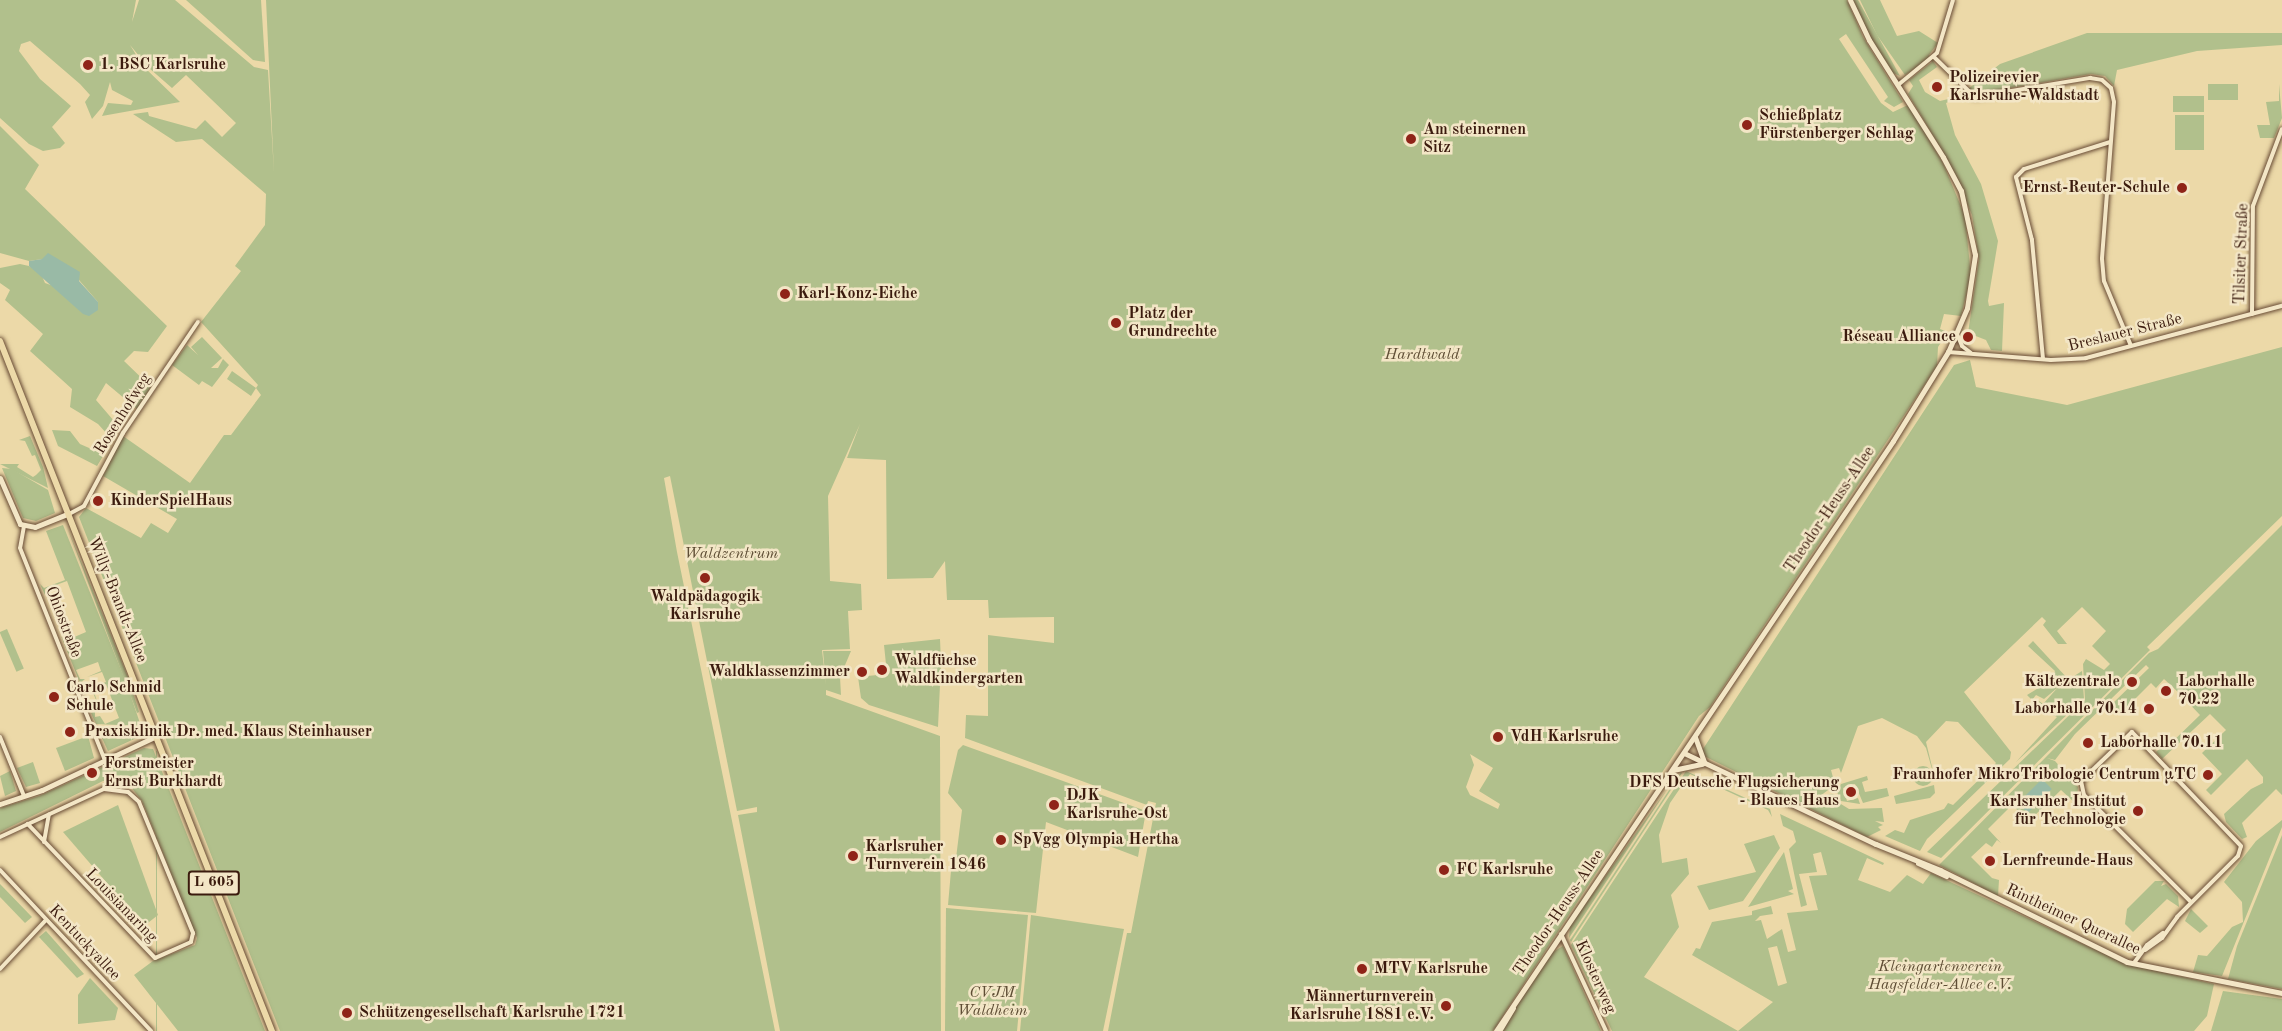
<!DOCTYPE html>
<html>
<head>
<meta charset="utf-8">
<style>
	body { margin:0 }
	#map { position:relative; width:2282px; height:1031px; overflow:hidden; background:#ecd9a8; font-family:"Old Standard TT",serif }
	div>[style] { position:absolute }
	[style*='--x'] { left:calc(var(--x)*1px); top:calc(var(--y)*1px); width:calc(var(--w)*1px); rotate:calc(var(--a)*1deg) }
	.green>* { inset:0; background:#b1c08c; transform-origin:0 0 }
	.round { border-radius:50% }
	.water>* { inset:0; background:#99baa6; transform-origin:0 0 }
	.roads { filter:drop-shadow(0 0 2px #674a34) drop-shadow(0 0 2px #674a34) }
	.street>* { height:4px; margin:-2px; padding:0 2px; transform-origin:2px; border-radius:2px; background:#f3e6c6 }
	.secondary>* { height:5px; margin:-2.5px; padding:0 2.5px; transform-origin:2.5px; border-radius:2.5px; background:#f3e6c6 }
	.primary>* { height:6px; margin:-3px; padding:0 3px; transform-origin:3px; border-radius:3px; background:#ecd9a8 }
	.dots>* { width:16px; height:16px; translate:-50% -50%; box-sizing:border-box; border:3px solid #f3e6c6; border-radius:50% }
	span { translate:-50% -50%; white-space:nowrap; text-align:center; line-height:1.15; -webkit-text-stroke:5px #f3e6c6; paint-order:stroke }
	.shield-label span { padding:2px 4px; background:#f3e6c6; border:2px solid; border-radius:4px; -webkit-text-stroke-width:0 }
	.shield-label { font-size:15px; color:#3b1b0e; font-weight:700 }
	.poi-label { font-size:16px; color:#3b1b0e; font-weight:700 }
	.left { translate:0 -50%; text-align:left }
	.right { translate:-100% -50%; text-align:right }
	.street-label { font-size:16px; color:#3b1b0e }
	.park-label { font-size:16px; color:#5e4d34; font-style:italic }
</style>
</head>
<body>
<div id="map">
	<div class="green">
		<div style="clip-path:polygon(evenodd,0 0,136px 0,132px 22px,139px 0,175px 0,254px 67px,268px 70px,274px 173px,266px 0,1847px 0,1863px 37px,1903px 102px,1894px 107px,1884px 101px,1888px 97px,1846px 34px,1839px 39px,1881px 103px,1893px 112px,1908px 105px,1943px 163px,1965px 216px,1971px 276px,1961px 316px,1944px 314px,1940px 329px,1948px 332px,1938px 347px,1937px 366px,1710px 707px,1699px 716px,1493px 1031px,1108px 1031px,1127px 933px,1131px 933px,1156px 803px,1148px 801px,1147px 805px,965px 738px,966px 715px,988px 716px,988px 635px,1054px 643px,1054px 617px,989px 618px,988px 600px,947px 600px,945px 561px,933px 578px,887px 579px,886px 460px,847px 458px,860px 424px,828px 496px,830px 581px,861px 584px,862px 610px,848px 611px,850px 649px,822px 650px,826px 685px,823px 651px,851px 651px,840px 677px,841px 695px,826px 690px,826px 695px,940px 736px,941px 1031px,780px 1031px,738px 815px,757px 812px,757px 807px,737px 811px,670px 476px,664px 478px,677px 552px,775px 1031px,280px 1031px,79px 517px,86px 508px,141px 538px,151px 523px,168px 533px,177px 519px,103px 476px,123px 436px,190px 483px,224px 435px,231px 435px,261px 395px,256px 388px,251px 396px,227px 379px,232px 371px,256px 388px,258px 385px,201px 322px,241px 271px,235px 266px,265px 225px,266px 194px,202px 139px,176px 142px,133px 114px,148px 112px,149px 116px,196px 129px,205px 120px,222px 137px,236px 123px,186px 75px,172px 88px,149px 68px,130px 45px,143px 66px,180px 102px,102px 116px,108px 103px,131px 105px,133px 101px,112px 90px,110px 82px,103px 106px,92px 119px,85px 102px,90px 95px,80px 84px,30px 41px,21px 44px,19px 51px,40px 79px,71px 106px,52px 127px,65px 143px,60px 148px,43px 151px,29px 144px,0 118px,0 0,1470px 754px,1493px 768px,1479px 791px,1500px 804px,1498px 809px,1470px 795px,1466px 787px,1474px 765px,1470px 754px)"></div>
		<div style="clip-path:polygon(186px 0,261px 0,265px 62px,253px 60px)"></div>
		<div style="clip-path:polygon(1853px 0,1858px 0,1900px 76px,1893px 73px,1870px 38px)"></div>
		<div style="clip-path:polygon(1860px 0,1880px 0,1897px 36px,1919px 31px,1938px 43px,1929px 55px,1937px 67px,1919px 80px,1925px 92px,1940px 101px,1965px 95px,1946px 103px,1955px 135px,1981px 184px,1998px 241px,1988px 301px,1989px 306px,2004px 303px,2002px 351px,1991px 350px,1986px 340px,1968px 333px,1979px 259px,1972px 215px,1949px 162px,1908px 94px,1913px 86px,1909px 80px,1932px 62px,1930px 59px,1905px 75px,1877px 35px)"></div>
		<div style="clip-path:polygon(2087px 33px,2282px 33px,2282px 45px,2197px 51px,2117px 70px,2114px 86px,2105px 76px,2091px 74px,1981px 93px,1968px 89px,2000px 64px)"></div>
		<div style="left:2238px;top:84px;width:16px;height:30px;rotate:90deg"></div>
		<div style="clip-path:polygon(2279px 84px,2282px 118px,2274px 138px,2260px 138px,2257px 125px,2270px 125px,2266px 102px,2279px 101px)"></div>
		<div style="left:2204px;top:96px;width:16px;height:31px;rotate:90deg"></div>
		<div style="left:2175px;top:115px;width:29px;height:35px"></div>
		<div style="clip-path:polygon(0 126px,39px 165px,25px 189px,167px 326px,148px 352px,134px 351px,124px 361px,151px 387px,137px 409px,106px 383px,96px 400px,120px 428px,97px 466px,58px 446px,52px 430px,70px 431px,80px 444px,96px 451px,108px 435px,98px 424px,70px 407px,72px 389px,30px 351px,43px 334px,5px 300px,10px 290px,0 283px,0 268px,20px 264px,29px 266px,41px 274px,45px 283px,98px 302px,79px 280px,42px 259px,29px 261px,0 253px)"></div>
		<div style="clip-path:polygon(202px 337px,222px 358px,211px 368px,218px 368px,223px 359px,229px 365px,212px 387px,202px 381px,199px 385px,172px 365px,187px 345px,198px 355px,191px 347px)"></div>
		<div style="clip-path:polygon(2282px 347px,2282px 516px,2147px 647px,2150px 650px,1941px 858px,1927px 852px,2085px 700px,2083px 664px,2086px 659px,2104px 670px,2110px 664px,2092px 646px,2106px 631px,2082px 607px,2057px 631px,2067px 644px,2058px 644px,2043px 625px,2046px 621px,2042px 617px,1964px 692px,2011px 752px,2010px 759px,1927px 839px,1920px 851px,1885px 836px,1895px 830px,1904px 833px,1910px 820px,1944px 809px,1948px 803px,1953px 805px,1996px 763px,1958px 722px,1946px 721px,1926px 742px,1936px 783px,1926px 748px,1917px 736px,1882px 718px,1858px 726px,1841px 773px,1839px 768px,1831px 770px,1835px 785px,1820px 796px,1833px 794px,1836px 801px,1849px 809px,1882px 808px,1884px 822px,1875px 821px,1883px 825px,1878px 827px,1881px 830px,1867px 837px,1704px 756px,1701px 752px,1954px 365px,1970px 360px,1976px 387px,2067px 405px)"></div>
		<div style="clip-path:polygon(30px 436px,43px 467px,48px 488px,0 464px,19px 464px,17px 467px,33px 477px,36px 475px,41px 470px,35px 455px,32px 456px,25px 441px,19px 440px)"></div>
		<div style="clip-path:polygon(2px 468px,12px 469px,48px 490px,55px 513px,36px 521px,23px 518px)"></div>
		<div style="clip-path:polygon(63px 525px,127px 685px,141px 726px,96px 724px,91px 713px,95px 711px,95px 717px,100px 716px,105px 724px,119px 718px,106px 684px,93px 689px,99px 707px,91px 688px,106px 682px,102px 672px,87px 677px,101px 671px,98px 662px,76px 670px,80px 679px,85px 679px,80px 683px,61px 636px,65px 641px,86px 632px,67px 581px,45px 589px,45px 595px,40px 584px,44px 588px,65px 580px,46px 531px)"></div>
		<div style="clip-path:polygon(2282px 525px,2282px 795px,2276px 789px,2242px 823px,2247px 837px,2242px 839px,2226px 822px,2224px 814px,2251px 789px,2263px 783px,2263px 777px,2247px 759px,2211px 795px,2206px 790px,2222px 774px,2202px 753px,2226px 730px,2210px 714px,2162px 759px,2156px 752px,2163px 745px,2166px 748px,2200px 715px,2179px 693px,2164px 679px,2156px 688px,2151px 683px,2120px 714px,2110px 706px,2149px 668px,2146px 665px,2075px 734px,2055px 760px,2047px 758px,2055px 761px,2078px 787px,2077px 800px,2075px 803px,2061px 790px,2029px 821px,2012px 805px,1988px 829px,2001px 843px,1997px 840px,1992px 847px,1986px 843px,1971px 857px,1992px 878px,1999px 880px,1998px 896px,1939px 865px,2149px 653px,2158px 649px)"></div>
		<div style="clip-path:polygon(67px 527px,128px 677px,139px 712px,137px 713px)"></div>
		<div style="left:7px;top:629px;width:43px;height:8px;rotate:67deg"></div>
		<div style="clip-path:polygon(940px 639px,941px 662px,923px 664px,941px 664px,938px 727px,869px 705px,861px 698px,858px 677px,887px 674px,884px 645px)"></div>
		<div style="clip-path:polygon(2033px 641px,2068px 679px,2044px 699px,2036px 695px,2032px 700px,2027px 695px,2051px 680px,2055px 671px,2028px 646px)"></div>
		<div style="clip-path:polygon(2082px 671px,2084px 699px,2016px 762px,2057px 717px,2051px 714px,2035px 698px,2043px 704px,2060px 685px)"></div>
		<div style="clip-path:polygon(97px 727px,136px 727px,141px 729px,143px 735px,108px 751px)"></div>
		<div style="clip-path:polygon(88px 736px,94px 758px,65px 771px,56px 748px)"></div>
		<div style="clip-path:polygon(963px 745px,1146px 811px,1138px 857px,1046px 822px,1036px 913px,948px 905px,952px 859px,956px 858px,962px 810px,948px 793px,958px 750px)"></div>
		<div style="clip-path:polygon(144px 748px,153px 749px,155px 754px,265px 1031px,178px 1031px,134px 975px,153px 961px,195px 945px,197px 938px,142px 801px,131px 787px,117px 781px,103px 781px,0 832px,0 808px,39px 796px)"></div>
		<div style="left:156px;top:751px;width:1px;height:301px"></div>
		<div style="clip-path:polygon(33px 762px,40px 783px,26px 787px,17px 768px)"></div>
		<div class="round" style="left:1913px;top:766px;width:20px;height:20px"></div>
		<div style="clip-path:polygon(10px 771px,16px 791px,5px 796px,0 776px)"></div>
		<div style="clip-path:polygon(1686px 771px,1770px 809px,1772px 817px,1768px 810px,1690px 774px,1670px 803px,1659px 835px,1662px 863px,1687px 858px,1689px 874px,1671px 895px,1679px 927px,1644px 977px,1738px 1031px,1612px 1031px,1571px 945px)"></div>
		<div style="clip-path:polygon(1681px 772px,1682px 773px,1571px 942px,1570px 940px)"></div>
		<div style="clip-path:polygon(1867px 776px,1868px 780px,1862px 782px,1865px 792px,1887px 788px,1889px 796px,1863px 803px,1855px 784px,1843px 788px,1847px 801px,1858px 798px,1860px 804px,1841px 801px,1837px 792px,1841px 784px)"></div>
		<div style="clip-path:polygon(1934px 785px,1935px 793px,1930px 798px,1896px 804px,1894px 796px)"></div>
		<div style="clip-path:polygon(1668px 788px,1653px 811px,1569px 938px,1570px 926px)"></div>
		<div style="clip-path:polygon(118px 805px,158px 915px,144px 926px,63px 832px)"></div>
		<div style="clip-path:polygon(evenodd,1780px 814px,1884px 863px,1883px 865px,1867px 858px,1858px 880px,1890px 892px,1907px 875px,1923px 884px,1931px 873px,2126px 964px,2214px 984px,2207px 1016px,2194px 1031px,1738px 1031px,1773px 1002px,1692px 955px,1696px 948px,1700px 949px,1712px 922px,1752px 915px,1752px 911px,1771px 906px,1773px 914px,1760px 916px,1755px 921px,1761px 920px,1767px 939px,1782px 929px,1788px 952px,1796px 950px,1787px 913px,1818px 910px,1809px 876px,1827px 875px,1821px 852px,1813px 854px,1817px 872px,1799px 874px,1807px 905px,1801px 907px,1789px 849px,1796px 842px,1793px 831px,1783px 826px,1780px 814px,1777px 946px,1787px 983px,1778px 986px,1768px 948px,1777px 946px)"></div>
		<div style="clip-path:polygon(2282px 820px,2282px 827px,2222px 976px,2193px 972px,2198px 955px,2207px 956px,2232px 927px,2243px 922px,2242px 902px,2224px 882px,2256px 841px)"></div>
		<div style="clip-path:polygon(1774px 835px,1780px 848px,1743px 901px,1709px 910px,1697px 886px,1756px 872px,1744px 844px)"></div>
		<div style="clip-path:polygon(2282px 835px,2282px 989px,2228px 979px,2237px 946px)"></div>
		<div style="clip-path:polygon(1784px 852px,1793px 889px,1788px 891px,1794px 894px,1748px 907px)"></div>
		<div style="clip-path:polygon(2155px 881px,2164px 881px,2161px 886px,2166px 884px,2178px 896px,2179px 907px,2167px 899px,2133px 932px,2125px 924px,2127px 909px)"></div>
		<div style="clip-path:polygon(0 884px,32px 917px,25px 923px,0 897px)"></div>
		<div style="clip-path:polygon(946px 908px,1028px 915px,1017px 1031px,945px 1031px)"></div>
		<div style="clip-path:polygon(2191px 909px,2208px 926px,2200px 933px,2185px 921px)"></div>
		<div style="clip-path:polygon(1031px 915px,1124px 929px,1103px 1031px,1020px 1031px)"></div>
		<div style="clip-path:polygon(46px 931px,84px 974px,77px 978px,39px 937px)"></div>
		<div style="clip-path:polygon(1563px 946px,1601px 1031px,1500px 1031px,1553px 952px)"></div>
		<div style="clip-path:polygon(90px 978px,118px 1008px,115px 1020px,78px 1024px,78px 995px)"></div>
		<div style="clip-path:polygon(2223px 991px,2282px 999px,2282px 1031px,2211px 1031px)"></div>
	</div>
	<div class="water">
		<div style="clip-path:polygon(48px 253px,80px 272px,79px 281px,98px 302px,98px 310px,89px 316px,83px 314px,29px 266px,29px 261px,42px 259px)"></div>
		<div style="left:2042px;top:779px;width:14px;height:34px;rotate:45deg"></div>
	</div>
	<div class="roads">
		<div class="street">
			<div style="--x:1934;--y:57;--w:57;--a:44.3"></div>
			<div style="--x:1975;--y:97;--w:117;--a:-9.4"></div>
			<div style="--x:2090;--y:78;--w:12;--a:9"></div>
			<div style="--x:2102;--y:80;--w:12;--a:42"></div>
			<div style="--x:2111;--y:88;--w:14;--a:78"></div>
			<div style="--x:2114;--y:102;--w:157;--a:94.4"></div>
			<div style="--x:2102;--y:259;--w:22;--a:85"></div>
			<div style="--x:2104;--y:281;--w:70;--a:67.4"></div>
			<div style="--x:1898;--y:85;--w:50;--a:-39.4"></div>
			<div style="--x:1937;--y:53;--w:55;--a:-73.2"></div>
			<div style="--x:2252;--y:314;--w:108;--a:-89.5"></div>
			<div style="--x:2253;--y:206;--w:82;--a:-69.4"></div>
			<div style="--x:1957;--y:334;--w:13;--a:67"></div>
			<div style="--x:1962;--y:346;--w:11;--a:38"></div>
			<div style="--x:1948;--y:352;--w:103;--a:4.4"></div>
			<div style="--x:2051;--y:360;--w:35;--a:-3"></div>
			<div style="--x:2086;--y:358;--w:203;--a:-14.9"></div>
			<div style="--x:2043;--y:359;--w:120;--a:-95.3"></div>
			<div style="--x:2032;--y:240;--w:65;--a:-104.3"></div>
			<div style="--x:2016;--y:177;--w:11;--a:-45"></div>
			<div style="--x:2024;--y:169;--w:90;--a:-17.4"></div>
			<div style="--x:69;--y:514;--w:17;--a:-28"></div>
			<div style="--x:84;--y:506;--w:83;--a:-61.9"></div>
			<div style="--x:123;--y:433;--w:134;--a:-56"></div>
			<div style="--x:24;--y:526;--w:22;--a:100"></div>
			<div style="--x:20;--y:548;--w:229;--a:68.2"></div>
			<div style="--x:0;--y:737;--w:64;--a:67.9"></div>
			<div style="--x:0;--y:837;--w:115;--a:-24.8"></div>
			<div style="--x:104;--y:789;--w:24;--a:7"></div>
			<div style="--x:128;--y:792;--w:15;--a:42"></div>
			<div style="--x:139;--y:802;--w:142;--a:67.6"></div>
			<div style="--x:193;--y:933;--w:9;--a:103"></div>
			<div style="--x:191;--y:942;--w:39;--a:156"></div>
			<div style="--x:155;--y:958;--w:185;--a:-133.5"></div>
			<div style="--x:44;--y:842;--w:28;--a:-80"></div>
			<div style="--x:0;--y:870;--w:221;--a:46.8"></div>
			<div style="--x:1561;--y:934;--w:107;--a:65.1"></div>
			<div style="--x:2145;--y:950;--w:21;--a:-35"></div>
			<div style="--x:2162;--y:938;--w:26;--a:-54"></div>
			<div style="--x:2177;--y:917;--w:86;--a:-45"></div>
			<div style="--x:2238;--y:856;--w:10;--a:-73"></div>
			<div style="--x:2241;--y:846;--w:158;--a:-133.7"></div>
			<div style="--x:2132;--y:732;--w:71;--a:136.1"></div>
			<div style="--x:2081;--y:781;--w:14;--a:78"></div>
			<div style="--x:2084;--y:795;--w:151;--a:45"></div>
			<div style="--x:2134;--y:963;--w:22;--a:-54"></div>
			<div style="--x:2147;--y:945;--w:20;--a:-37"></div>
			<div style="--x:0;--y:969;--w:67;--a:-46.8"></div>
		</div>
		<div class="secondary">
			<div style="--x:0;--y:478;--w:50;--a:66.5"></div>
			<div style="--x:20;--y:524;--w:15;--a:11"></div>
			<div style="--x:35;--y:527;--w:35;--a:-22"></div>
			<div style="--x:1695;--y:737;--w:27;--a:70"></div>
			<div style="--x:1684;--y:753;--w:212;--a:25.4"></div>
			<div style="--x:1876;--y:844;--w:69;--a:22.1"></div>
			<div style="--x:1940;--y:870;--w:208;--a:26.2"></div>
			<div style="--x:2127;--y:962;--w:158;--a:11.3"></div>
			<div style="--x:1673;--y:770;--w:30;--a:-12"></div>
			<div style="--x:0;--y:804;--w:44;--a:-18.4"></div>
			<div style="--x:42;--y:790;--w:126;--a:-25.3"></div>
			<div style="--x:1918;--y:863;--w:31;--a:25"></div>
			<div style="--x:1496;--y:1031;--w:711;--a:-56.06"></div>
			<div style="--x:1893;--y:441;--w:105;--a:-58.3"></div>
			<div style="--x:1948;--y:352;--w:48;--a:-66.6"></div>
			<div style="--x:1967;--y:308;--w:54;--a:-81.4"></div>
			<div style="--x:1975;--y:255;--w:66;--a:-102.3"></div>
			<div style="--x:1961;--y:191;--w:38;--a:-118"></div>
			<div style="--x:1943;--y:157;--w:138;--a:-122.3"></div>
			<div style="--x:1869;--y:40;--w:44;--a:-115.4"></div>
			<div style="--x:1499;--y:1031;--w:27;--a:-59"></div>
		</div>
		<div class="primary">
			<div style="--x:0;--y:341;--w:742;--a:68.49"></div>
		</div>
	</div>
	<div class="dots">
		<div style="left:88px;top:65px;background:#8f2418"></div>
		<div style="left:1937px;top:87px;background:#8f2418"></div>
		<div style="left:1747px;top:125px;background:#8f2418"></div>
		<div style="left:1411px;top:139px;background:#8f2418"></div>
		<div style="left:2182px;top:188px;background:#8f2418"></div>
		<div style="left:785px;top:294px;background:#8f2418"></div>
		<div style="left:1116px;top:323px;background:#8f2418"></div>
		<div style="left:1968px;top:337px;background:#8f2418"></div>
		<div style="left:98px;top:501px;background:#8f2418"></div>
		<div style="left:705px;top:578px;background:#8f2418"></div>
		<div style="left:882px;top:670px;background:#8f2418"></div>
		<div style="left:862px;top:672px;background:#8f2418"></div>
		<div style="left:2132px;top:682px;background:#8f2418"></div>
		<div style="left:2166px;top:691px;background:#8f2418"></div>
		<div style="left:54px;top:697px;background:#8f2418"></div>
		<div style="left:2149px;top:709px;background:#8f2418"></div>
		<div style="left:70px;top:732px;background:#8f2418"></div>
		<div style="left:1498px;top:737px;background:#8f2418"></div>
		<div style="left:2088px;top:743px;background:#8f2418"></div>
		<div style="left:92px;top:773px;background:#8f2418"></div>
		<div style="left:2208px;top:775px;background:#8f2418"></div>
		<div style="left:1851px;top:792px;background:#8f2418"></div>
		<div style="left:1054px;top:805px;background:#8f2418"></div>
		<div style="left:2138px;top:811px;background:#8f2418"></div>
		<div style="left:1001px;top:840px;background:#8f2418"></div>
		<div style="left:853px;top:856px;background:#8f2418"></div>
		<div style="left:1990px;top:861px;background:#8f2418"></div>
		<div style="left:1444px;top:870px;background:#8f2418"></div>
		<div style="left:1362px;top:969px;background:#8f2418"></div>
		<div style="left:1446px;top:1006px;background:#8f2418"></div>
		<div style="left:347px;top:1013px;background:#8f2418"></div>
	</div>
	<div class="shield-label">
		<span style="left:214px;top:883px">L 605</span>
	</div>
	<div class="poi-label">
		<span class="left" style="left:100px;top:65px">1. BSC Karlsruhe</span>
		<span class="left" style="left:1949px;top:87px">Polizeirevier<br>Karlsruhe-Waldstadt</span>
		<span class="left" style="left:1759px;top:125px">Schießplatz<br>Fürstenberger Schlag</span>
		<span class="left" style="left:1423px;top:139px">Am steinernen<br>Sitz</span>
		<span class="right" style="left:2170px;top:188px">Ernst-Reuter-Schule</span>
		<span class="left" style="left:797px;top:294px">Karl-Konz-Eiche</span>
		<span class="left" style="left:1128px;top:323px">Platz der<br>Grundrechte</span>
		<span class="right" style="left:1956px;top:337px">Réseau Alliance</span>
		<span class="left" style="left:110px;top:501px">KinderSpielHaus</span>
		<span style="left:705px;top:606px">Waldpädagogik<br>Karlsruhe</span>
		<span class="left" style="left:894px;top:670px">Waldfüchse<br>Waldkindergarten</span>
		<span class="right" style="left:850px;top:672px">Waldklassenzimmer</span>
		<span class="right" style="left:2120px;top:682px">Kältezentrale</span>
		<span class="left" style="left:2178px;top:691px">Laborhalle<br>70.22</span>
		<span class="left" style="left:66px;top:697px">Carlo Schmid<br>Schule</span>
		<span class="right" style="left:2137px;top:709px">Laborhalle 70.14</span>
		<span class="left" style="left:84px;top:732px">Praxisklinik Dr. med. Klaus Steinhauser</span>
		<span class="left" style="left:1510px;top:737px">VdH Karlsruhe</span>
		<span class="left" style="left:2100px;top:743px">Laborhalle 70.11</span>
		<span class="left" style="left:104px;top:773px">Forstmeister<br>Ernst Burkhardt</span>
		<span class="right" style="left:2196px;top:775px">Fraunhofer MikroTribologie Centrum µTC</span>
		<span class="right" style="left:1839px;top:792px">DFS Deutsche Flugsicherung<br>- Blaues Haus</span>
		<span class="left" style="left:1066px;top:805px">DJK<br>Karlsruhe-Ost</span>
		<span class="right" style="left:2126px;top:811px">Karlsruher Institut<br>für Technologie</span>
		<span class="left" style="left:1013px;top:840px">SpVgg Olympia Hertha</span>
		<span class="left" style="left:865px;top:856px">Karlsruher<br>Turnverein 1846</span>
		<span class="left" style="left:2002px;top:861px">Lernfreunde-Haus</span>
		<span class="left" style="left:1456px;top:870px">FC Karlsruhe</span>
		<span class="left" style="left:1374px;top:969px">MTV Karlsruhe</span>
		<span class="right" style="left:1434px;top:1006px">Männerturnverein<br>Karlsruhe 1881 e.V.</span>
		<span class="left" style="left:359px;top:1013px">Schützengesellschaft Karlsruhe 1721</span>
	</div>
	<div class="street-label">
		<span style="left:2242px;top:254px;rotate:-88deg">Tilsiter Straße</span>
		<span style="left:2125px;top:333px;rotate:-14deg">Breslauer Straße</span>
		<span style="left:123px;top:414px;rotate:-58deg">Rosenhofweg</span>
		<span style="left:1830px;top:510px;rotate:-56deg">Theodor-Heuss-Allee</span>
		<span style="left:117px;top:600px;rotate:68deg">Willy-Brandt-Allee</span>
		<span style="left:63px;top:622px;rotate:69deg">Ohiostraße</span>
		<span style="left:121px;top:906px;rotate:46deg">Louisianaring</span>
		<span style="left:1559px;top:913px;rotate:-56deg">Theodor-Heuss-Allee</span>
		<span style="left:2073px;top:920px;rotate:25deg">Rintheimer Querallee</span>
		<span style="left:84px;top:943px;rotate:47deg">Kentuckyallee</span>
		<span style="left:1595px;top:977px;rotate:66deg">Klosterweg</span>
	</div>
	<div class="park-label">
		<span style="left:1422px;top:355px">Hardtwald</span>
		<span style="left:731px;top:554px">Waldzentrum</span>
		<span style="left:1940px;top:976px">Kleingartenverein<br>Hagsfelder-Allee e.V.</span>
		<span style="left:992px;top:1002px">CVJM<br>Waldheim</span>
	</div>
</div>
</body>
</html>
